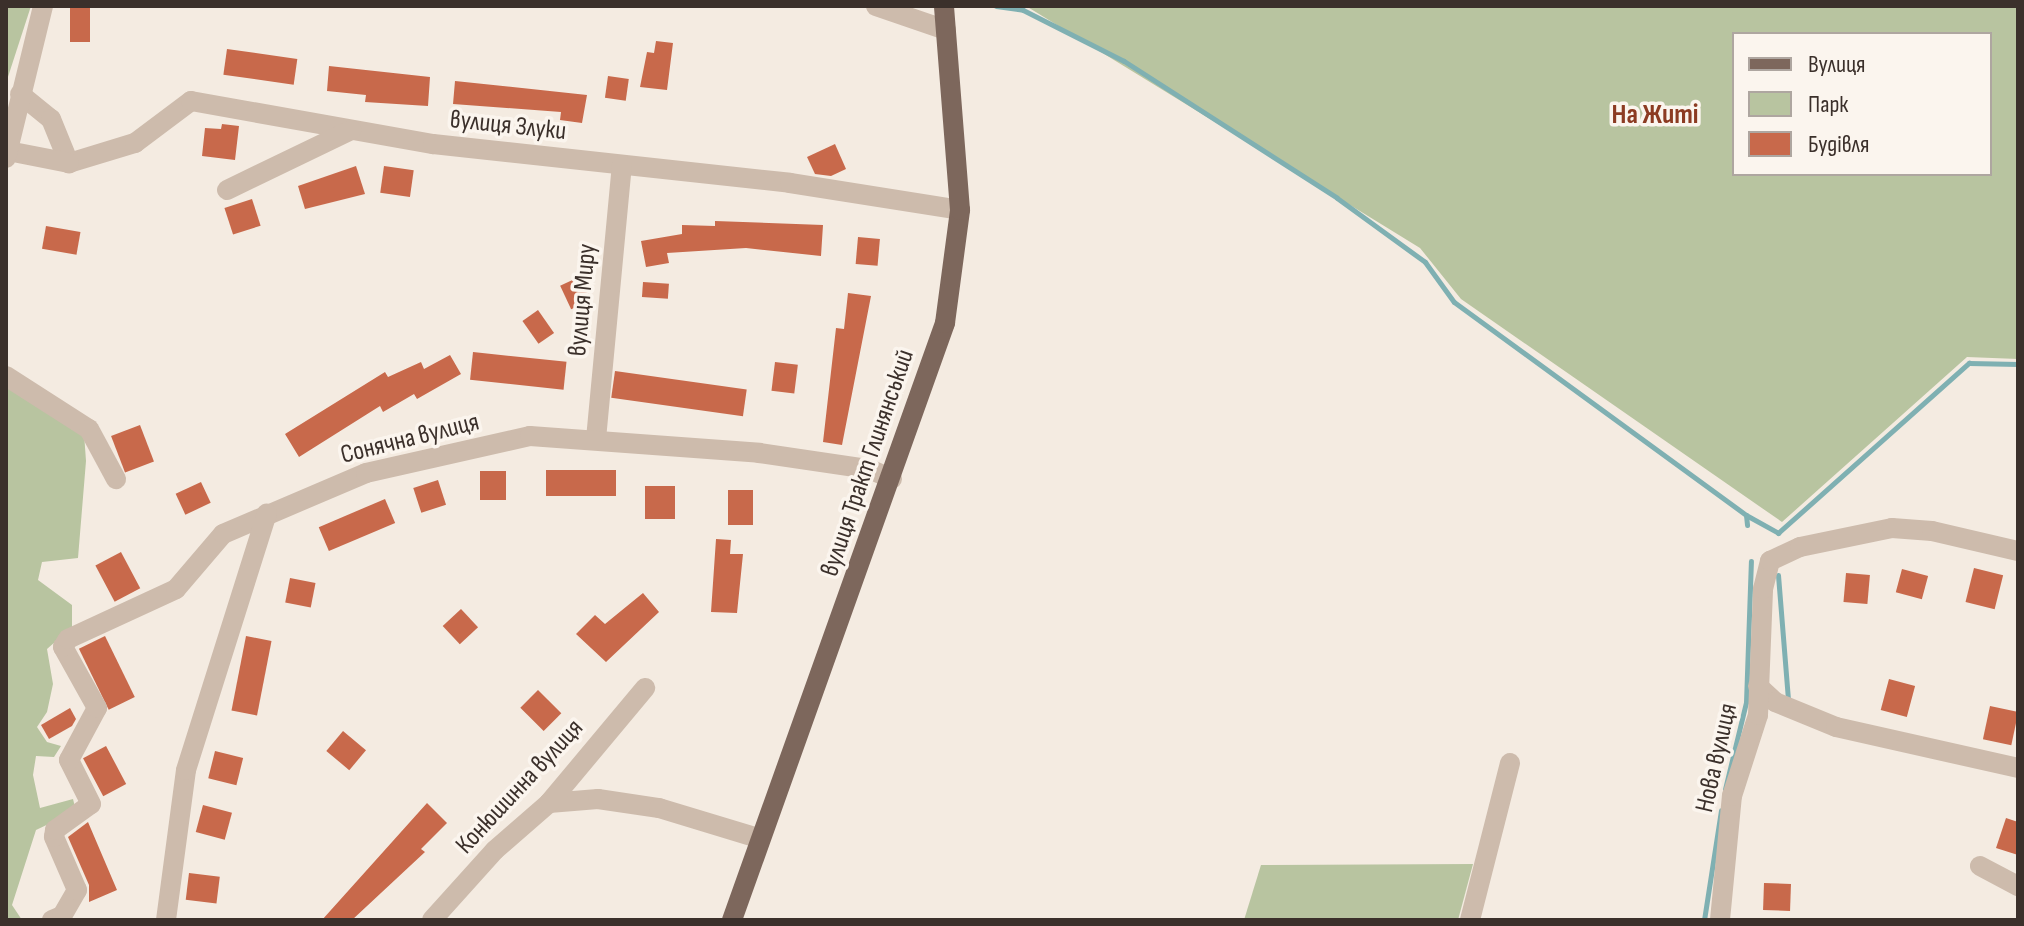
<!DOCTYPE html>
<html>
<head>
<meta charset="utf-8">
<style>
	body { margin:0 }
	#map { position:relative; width:2024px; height:926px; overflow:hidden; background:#f4ebe1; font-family:"Sofia Sans Condensed",sans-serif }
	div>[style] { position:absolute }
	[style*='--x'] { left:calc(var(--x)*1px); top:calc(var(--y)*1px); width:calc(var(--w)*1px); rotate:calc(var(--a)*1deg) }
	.green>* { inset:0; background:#b8c4a0 }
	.stream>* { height:5px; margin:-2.5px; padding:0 2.5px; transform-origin:2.5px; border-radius:2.5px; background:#7fb0b2 }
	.building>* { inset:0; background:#c8694b; transform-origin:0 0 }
	.minor>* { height:20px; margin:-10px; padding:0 10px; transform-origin:10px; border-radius:10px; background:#cdbbac }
	.major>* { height:20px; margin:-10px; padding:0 10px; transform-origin:10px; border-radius:10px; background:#7d675c }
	span { translate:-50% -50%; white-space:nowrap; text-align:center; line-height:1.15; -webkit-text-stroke:7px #fbf5ee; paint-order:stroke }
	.street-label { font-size:26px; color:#3b302b }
	.neighbourhood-label { font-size:28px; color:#8c3b22; font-weight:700 }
	.frame { position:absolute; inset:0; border:8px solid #3b302b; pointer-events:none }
	.legend { position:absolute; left:1732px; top:32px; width:260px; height:144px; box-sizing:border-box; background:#fbf5ee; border:2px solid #aea6a0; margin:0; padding:10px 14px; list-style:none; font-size:24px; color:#3b302b }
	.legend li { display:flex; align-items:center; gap:16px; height:40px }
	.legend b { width:40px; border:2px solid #aea6a0 }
</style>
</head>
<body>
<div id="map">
	<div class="green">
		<div style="clip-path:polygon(6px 6px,31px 6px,6px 83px)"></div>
		<div style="clip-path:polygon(evenodd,1026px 6px,2018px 6px,2018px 359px,1967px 357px,1782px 522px,1461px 299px,1420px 248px,1026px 6px,1734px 34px,1990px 34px,1990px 174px,1734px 174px,1734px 34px)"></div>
		<div style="clip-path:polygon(6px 379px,84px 433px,86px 461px,78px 558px,42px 562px,38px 580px,72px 605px,72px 627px,47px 649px,53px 684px,47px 712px,37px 727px,47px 742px,61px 746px,54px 757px,36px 756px,33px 775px,40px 808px,73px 799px,76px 811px,36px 830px,12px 905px,22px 920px,6px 920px)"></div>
		<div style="clip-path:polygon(1473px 864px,1458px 920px,1244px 920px,1261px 865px)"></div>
	</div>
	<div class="stream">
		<div style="--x:996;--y:6;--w:27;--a:8"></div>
		<div style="--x:1023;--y:10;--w:113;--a:26.8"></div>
		<div style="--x:1124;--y:61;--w:253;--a:32.7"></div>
		<div style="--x:1337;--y:198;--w:109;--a:36"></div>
		<div style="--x:1425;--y:262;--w:49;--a:54.1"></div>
		<div style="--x:1454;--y:302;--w:361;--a:36.1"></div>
		<div style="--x:1746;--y:515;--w:10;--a:84"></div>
		<div style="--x:1746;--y:515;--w:37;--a:29"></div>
		<div style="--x:1778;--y:533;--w:256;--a:-41.7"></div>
		<div style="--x:1969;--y:363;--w:49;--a:1.2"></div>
		<div style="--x:1778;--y:575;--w:124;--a:85.4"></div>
		<div style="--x:1725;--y:789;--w:89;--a:-76.4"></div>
		<div style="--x:1746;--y:702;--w:141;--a:-88"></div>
		<div style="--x:1704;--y:920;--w:111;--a:-81.2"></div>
	</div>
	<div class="building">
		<div style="left:70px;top:6px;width:20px;height:36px"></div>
		<div style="clip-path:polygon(656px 41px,673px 43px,667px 90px,640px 87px,647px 52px,654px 53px)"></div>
		<div style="left:227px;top:49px;width:71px;height:26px;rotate:8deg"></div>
		<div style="clip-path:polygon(329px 66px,430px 77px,428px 106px,365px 102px,366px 95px,327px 91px)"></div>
		<div style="left:608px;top:76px;width:21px;height:22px;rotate:8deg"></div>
		<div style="clip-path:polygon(455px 81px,587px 95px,582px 123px,560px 120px,561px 112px,453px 104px)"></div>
		<div style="clip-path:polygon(222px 124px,239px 126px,235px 160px,202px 156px,205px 128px,221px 129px)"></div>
		<div style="clip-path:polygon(835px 144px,846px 169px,831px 176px,815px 174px,807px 157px)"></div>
		<div style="clip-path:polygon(356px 166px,365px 194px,305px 209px,298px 186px)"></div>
		<div style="left:384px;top:166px;width:30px;height:27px;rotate:8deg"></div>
		<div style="left:252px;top:199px;width:28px;height:29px;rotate:72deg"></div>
		<div style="clip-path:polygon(715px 221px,823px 225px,821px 256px,746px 248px,667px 253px,669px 263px,646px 267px,641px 241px,682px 234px,682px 225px,715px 226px)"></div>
		<div style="left:46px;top:226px;width:35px;height:23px;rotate:10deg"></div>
		<div style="left:858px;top:237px;width:22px;height:27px;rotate:5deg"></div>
		<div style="left:581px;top:276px;width:26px;height:23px;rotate:65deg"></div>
		<div style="left:643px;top:282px;width:26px;height:15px;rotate:4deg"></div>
		<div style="clip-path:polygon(848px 293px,871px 296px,842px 445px,823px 442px,836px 328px,844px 329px)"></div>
		<div style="left:538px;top:310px;width:28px;height:19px;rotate:55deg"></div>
		<div style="left:473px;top:352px;width:94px;height:28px;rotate:6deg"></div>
		<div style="clip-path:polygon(450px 355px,461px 374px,417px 399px,414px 394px,383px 412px,380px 406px,299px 457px,285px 434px,385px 372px,388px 377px,421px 362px,424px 369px)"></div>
		<div style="left:775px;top:362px;width:23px;height:29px;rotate:7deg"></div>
		<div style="left:615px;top:371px;width:133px;height:27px;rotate:8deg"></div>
		<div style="left:140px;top:425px;width:39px;height:31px;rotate:69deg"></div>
		<div style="left:616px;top:470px;width:26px;height:70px;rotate:90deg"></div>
		<div style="left:480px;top:471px;width:26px;height:29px"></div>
		<div style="left:438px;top:480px;width:26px;height:26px;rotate:72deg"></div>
		<div style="left:201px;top:482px;width:23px;height:28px;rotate:65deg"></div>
		<div style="left:645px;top:486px;width:30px;height:33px"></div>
		<div style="left:728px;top:490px;width:25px;height:35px"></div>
		<div style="left:385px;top:499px;width:26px;height:72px;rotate:67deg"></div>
		<div style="clip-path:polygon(716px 539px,731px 540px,730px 554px,743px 554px,737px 613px,711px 612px)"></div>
		<div style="left:121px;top:552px;width:41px;height:29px;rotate:62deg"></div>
		<div style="left:1974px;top:568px;width:30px;height:35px;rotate:14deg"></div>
		<div style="left:1902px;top:569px;width:27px;height:24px;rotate:15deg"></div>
		<div style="left:1846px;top:573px;width:24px;height:29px;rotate:5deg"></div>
		<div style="left:290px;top:578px;width:26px;height:25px;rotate:11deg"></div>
		<div style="clip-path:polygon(643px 593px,659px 612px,606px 662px,576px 634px,595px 615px,605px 624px)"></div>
		<div style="left:461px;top:609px;width:25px;height:25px;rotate:47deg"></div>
		<div style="left:105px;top:636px;width:68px;height:29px;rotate:64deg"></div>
		<div style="left:246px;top:636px;width:26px;height:76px;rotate:11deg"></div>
		<div style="left:1889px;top:679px;width:27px;height:32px;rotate:15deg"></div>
		<div style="left:538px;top:690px;width:33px;height:25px;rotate:45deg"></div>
		<div style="left:1990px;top:706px;width:29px;height:34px;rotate:12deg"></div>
		<div style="clip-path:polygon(70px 708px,76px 719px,72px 726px,49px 739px,41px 725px)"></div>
		<div style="left:343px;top:731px;width:30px;height:26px;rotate:40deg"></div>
		<div style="left:106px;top:746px;width:43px;height:26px;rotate:62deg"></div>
		<div style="left:215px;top:751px;width:29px;height:28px;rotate:14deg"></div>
		<div style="clip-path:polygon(427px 803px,447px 823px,421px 849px,425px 852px,352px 920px,322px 920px)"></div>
		<div style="left:203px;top:805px;width:30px;height:28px;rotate:15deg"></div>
		<div style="clip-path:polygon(2006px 818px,2018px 822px,2018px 855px,1996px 848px)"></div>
		<div style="clip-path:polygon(88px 822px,117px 890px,89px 902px,89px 885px,68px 837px)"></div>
		<div style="left:189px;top:873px;width:31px;height:27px;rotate:7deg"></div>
		<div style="left:1764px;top:883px;width:27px;height:27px;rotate:2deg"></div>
	</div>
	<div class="minor">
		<div style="--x:876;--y:6;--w:74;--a:18.9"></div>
		<div style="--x:20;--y:94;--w:40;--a:39"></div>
		<div style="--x:51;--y:119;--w:48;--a:67.8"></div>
		<div style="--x:69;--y:163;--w:69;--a:-16.9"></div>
		<div style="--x:135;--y:143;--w:70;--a:-36.9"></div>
		<div style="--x:191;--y:101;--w:246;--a:10.1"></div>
		<div style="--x:433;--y:144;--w:359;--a:6.2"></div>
		<div style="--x:790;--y:183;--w:172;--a:9"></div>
		<div style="--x:8;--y:151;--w:62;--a:11.1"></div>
		<div style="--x:6;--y:158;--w:156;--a:-76.3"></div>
		<div style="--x:227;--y:190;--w:138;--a:-25.8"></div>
		<div style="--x:6;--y:376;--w:98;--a:32.6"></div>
		<div style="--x:89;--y:429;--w:57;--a:61.6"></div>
		<div style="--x:596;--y:439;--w:275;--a:-84.6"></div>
		<div style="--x:1758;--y:686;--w:23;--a:43"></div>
		<div style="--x:1775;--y:702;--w:66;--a:22.3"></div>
		<div style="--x:1836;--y:727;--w:187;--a:12.7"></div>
		<div style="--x:549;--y:803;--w:49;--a:-4.7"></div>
		<div style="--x:598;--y:799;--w:62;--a:8.4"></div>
		<div style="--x:659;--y:808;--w:103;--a:16.9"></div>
		<div style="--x:1980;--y:866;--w:43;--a:27.8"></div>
		<div style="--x:52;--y:920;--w:11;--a:-22"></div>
		<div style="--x:62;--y:916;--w:30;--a:-60"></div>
		<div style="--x:77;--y:890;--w:58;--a:-113.5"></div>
		<div style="--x:54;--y:837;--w:7;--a:-82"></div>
		<div style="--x:55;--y:830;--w:44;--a:-35.8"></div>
		<div style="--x:91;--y:804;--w:49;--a:-116.6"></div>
		<div style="--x:69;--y:760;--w:59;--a:-61.7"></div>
		<div style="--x:97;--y:708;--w:70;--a:-119.1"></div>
		<div style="--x:63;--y:647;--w:9;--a:-58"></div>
		<div style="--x:68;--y:639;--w:119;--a:-24.8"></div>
		<div style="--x:176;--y:589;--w:72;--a:-49.5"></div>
		<div style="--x:223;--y:534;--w:155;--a:-23.1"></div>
		<div style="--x:366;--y:473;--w:168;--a:-12.7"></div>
		<div style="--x:530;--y:436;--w:230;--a:4.2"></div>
		<div style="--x:759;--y:453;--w:111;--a:8.3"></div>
		<div style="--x:869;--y:469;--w:25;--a:23"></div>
		<div style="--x:166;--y:920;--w:151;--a:-82.4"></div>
		<div style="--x:186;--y:770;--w:269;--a:-72.5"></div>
		<div style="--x:432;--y:920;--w:94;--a:-48"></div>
		<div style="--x:495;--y:850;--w:72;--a:-41"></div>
		<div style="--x:549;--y:803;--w:150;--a:-50.1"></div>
		<div style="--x:1470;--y:920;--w:162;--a:-75.7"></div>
		<div style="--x:1720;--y:920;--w:125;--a:-84.5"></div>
		<div style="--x:1732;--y:796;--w:85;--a:-72.2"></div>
		<div style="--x:1758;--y:715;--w:126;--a:-87.7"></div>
		<div style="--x:1763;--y:589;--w:29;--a:-76"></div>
		<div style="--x:1770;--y:561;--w:33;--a:-25"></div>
		<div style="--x:1800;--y:547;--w:94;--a:-11.7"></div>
		<div style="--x:1892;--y:528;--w:40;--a:4.3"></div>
		<div style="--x:1932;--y:531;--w:88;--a:13.1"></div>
	</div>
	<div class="major">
		<div style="--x:732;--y:920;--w:634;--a:-70.36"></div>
		<div style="--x:945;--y:323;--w:114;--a:-82.4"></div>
		<div style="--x:960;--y:210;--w:205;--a:-94.5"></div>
	</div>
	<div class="street-label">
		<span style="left:508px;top:126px;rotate:6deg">вулиця Злуки</span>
		<span style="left:583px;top:300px;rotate:-85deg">вулиця Миру</span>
		<span style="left:410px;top:439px;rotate:-14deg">Сонячна вулиця</span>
		<span style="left:868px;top:463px;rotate:-71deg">вулиця Тракт Глинянський</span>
		<span style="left:1717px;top:758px;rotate:-77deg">Нова вулиця</span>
		<span style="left:520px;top:787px;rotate:-47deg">Конюшинна вулиця</span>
	</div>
	<div class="neighbourhood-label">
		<span style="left:1655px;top:115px">На Житі</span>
	</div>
	<div class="frame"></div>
	<ul class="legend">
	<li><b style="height:10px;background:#7d675c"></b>Вулиця</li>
	<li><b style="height:22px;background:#b8c4a0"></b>Парк</li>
	<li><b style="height:22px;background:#c8694b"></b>Будівля</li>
	</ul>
</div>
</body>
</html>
